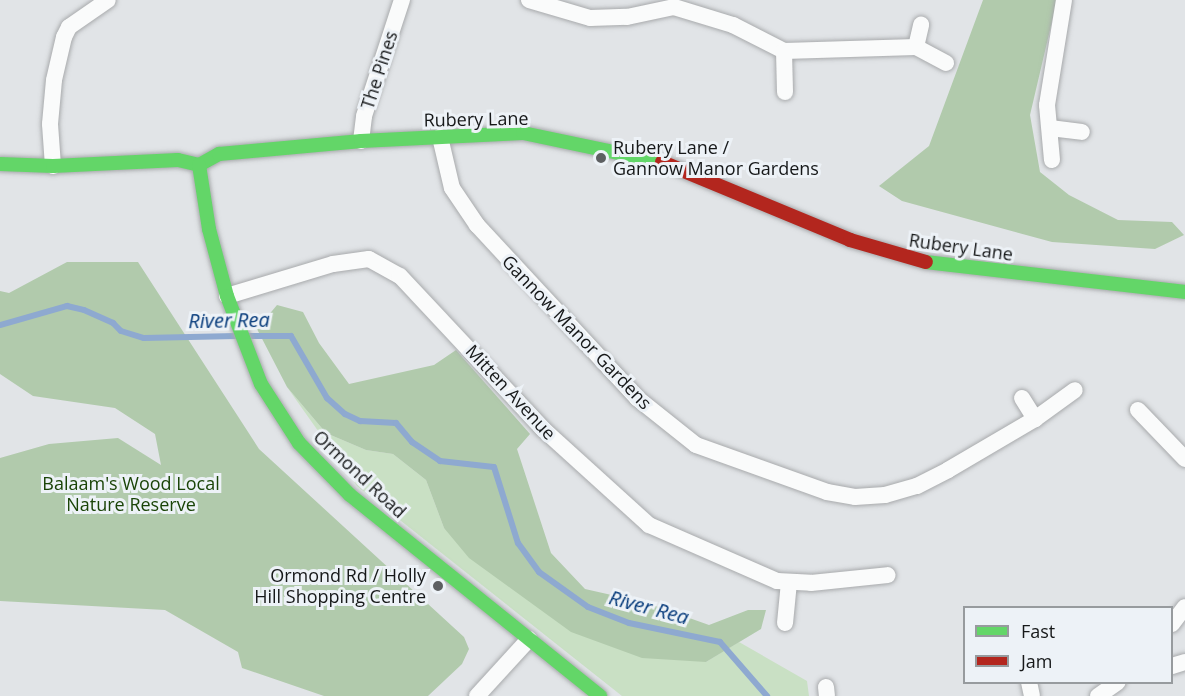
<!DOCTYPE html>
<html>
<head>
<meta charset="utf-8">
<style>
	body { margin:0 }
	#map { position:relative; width:1185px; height:696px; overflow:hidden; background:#e1e4e7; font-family:"Open Sans",sans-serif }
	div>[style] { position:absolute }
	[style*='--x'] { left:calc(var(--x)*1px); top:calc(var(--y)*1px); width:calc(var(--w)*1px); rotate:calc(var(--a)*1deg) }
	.green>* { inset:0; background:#c9e0c4 }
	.forest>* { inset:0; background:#b1caac }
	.stream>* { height:6px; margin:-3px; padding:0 3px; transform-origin:3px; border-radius:3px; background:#8ea9d0 }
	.roads { filter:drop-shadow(0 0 2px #a8aaac) drop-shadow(0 0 2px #a8aaac) }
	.street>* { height:16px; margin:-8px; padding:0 8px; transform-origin:8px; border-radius:8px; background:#fafbfb }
	.fast>* { height:14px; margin:-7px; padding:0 7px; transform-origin:7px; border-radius:7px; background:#63d668 }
	.jam>* { height:14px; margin:-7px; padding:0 7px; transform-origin:7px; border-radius:7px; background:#b3261e }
	.dots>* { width:16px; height:16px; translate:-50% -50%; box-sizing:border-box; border:3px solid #edf2f7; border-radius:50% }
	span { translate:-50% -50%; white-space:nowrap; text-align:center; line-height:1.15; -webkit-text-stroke:6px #edf2f7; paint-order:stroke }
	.street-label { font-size:18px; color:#161819 }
	.poi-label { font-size:18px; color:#161819 }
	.left { translate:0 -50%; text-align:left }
	.right { translate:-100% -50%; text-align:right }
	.park-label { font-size:18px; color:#1a4407 }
	.water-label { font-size:20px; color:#04397a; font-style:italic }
	.legend { position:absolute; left:963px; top:606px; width:210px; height:78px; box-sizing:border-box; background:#edf2f7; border:2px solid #979b9e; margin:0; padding:8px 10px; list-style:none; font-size:18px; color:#161819 }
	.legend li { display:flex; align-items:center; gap:12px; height:30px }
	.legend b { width:30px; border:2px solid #979b9e }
</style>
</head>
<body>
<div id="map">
	<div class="green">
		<div style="clip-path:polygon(287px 387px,326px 433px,366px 450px,393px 454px,426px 480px,444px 528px,706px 662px,739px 642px,807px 681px,809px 696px,622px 696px,357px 486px)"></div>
	</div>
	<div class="forest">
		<div style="clip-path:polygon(983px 0,1057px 0,1030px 115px,1040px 172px,1069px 195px,1118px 220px,1172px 222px,1184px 235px,1155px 249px,1052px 242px,902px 201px,879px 186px,929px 146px)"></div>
		<div style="clip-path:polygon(67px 262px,138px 262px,259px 449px,464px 637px,469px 649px,462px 664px,428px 696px,324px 696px,242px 668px,238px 652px,165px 610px,0 601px,0 458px,49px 444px,118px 438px,161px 465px,155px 434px,115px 408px,33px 396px,0 374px,0 291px,9px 293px)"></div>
		<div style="clip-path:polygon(277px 305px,303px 312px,319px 343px,349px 384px,434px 365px,456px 350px,530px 434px,517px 449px,551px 553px,585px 589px,647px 603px,709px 625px,748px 610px,766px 610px,761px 629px,706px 662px,642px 658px,571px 632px,469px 558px,444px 528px,426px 480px,393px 454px,366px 450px,326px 433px,287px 387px,257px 329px)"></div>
	</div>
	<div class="stream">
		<div style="--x:0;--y:325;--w:70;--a:-15.8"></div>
		<div style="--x:67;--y:306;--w:17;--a:13"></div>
		<div style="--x:84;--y:310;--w:32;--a:24"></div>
		<div style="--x:113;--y:323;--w:11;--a:45"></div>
		<div style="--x:121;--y:331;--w:24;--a:17"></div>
		<div style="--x:144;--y:338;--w:92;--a:-1.2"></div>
		<div style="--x:246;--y:336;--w:45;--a:0"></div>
		<div style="--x:291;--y:336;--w:72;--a:59.9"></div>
		<div style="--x:327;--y:398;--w:24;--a:42"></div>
		<div style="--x:345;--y:414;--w:17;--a:25"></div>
		<div style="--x:360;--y:421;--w:36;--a:3"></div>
		<div style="--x:396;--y:423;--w:25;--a:50"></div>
		<div style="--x:412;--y:442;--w:34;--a:34"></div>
		<div style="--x:440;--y:461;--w:54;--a:6.3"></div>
		<div style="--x:494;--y:467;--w:80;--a:72.5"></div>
		<div style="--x:518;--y:543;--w:36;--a:54"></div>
		<div style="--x:539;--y:572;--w:60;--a:35.5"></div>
		<div style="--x:588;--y:607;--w:44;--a:21.3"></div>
		<div style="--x:629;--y:623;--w:93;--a:11.8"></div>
		<div style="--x:720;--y:642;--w:72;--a:49"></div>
	</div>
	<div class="roads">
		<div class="street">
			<div style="--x:529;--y:0;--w:64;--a:16.4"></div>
			<div style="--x:590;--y:18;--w:37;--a:-2"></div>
			<div style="--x:627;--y:17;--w:48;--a:-12"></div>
			<div style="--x:674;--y:7;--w:62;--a:17"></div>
			<div style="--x:733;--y:25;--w:57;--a:27"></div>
			<div style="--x:784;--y:51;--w:132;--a:-1.7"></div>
			<div style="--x:916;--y:47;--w:34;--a:28"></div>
			<div style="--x:916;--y:47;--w:23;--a:-77"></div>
			<div style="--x:784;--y:51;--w:41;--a:88.6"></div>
			<div style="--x:1050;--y:128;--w:32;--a:7"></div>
			<div style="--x:440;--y:137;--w:52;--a:76.8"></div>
			<div style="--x:452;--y:188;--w:45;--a:56"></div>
			<div style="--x:477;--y:225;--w:236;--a:47.2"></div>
			<div style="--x:637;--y:398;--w:75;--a:38.5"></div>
			<div style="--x:696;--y:445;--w:139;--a:19.7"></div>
			<div style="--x:827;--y:492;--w:28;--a:10"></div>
			<div style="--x:855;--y:497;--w:30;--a:-4"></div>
			<div style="--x:885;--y:495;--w:33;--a:-16"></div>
			<div style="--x:917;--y:486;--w:35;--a:-27"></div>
			<div style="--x:948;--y:470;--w:101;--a:-30.4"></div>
			<div style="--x:1035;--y:419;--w:49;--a:-35.9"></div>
			<div style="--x:361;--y:141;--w:25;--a:-83"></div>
			<div style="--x:364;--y:116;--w:122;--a:-71.9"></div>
			<div style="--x:1052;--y:160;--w:55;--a:-95.2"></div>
			<div style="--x:1047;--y:105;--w:106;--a:-80.8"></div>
			<div style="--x:53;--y:166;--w:42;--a:-94.1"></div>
			<div style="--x:50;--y:124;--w:44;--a:-84.8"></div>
			<div style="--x:54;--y:80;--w:44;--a:-76.9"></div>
			<div style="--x:64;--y:37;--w:11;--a:-63"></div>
			<div style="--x:69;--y:27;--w:47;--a:-34.7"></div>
			<div style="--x:227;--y:296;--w:111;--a:-16.8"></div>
			<div style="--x:333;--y:264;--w:36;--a:-8"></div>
			<div style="--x:369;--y:259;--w:35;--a:29"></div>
			<div style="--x:400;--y:276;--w:209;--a:46.9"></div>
			<div style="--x:543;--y:429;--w:143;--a:42.2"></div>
			<div style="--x:649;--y:525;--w:140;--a:23.6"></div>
			<div style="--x:777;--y:581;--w:34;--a:3"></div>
			<div style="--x:811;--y:583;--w:77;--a:-5.9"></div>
			<div style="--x:1022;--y:398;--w:25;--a:58"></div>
			<div style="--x:1138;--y:410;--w:68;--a:46.2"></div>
			<div style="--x:785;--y:623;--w:41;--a:-84.4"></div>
			<div style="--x:1172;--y:624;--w:21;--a:-53"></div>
			<div style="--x:1172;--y:666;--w:14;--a:-17"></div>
			<div style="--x:1029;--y:682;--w:14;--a:78"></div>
			<div style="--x:826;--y:687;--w:9;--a:84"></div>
			<div style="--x:477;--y:696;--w:77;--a:-47.6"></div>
			<div style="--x:1098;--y:696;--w:24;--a:-35"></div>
		</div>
		<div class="fast">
			<div style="--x:0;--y:164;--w:53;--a:2.2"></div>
			<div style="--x:53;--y:166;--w:125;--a:-2.7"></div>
			<div style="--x:178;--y:160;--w:22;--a:13"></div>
			<div style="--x:199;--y:165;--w:23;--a:-29"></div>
			<div style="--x:219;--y:154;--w:143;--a:-5.2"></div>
			<div style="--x:361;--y:141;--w:162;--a:-2.8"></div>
			<div style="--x:523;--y:133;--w:142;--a:11.8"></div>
			<div style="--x:199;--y:165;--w:65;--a:81.1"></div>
			<div style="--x:209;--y:229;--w:69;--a:75"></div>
			<div style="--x:227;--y:296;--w:94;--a:68.9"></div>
			<div style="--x:261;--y:384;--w:70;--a:57.2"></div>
			<div style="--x:299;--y:443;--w:73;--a:45.6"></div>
			<div style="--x:350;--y:495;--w:321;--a:38.8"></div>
			<div style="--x:926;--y:262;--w:261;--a:6.6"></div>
		</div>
		<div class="jam">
			<div style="--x:662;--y:162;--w:204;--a:22.5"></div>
			<div style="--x:850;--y:240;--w:79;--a:16.1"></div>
		</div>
	</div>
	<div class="dots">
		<div style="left:601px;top:158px;background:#5d5f61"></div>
		<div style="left:438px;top:586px;background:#5d5f61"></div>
	</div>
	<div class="street-label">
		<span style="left:379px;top:70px;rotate:-72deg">The Pines</span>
		<span style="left:476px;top:119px;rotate:-1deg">Rubery Lane</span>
		<span style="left:961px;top:247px;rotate:8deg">Rubery Lane</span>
		<span style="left:577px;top:332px;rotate:46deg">Gannow Manor Gardens</span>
		<span style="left:511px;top:392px;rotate:47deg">Mitten Avenue</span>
		<span style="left:360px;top:474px;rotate:43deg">Ormond Road</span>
	</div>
	<div class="poi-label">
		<span class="left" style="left:613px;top:158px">Rubery Lane /<br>Gannow Manor Gardens</span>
		<span class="right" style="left:426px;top:586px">Ormond Rd / Holly<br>Hill Shopping Centre</span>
	</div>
	<div class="park-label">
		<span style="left:131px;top:494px">Balaam's Wood Local<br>Nature Reserve</span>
	</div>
	<div class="water-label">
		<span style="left:229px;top:320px;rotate:-1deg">River Rea</span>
		<span style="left:649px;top:607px;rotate:15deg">River Rea</span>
	</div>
	<ul class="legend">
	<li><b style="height:8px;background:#63d668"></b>Fast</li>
	<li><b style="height:8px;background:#b3261e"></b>Jam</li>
	</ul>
</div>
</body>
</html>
